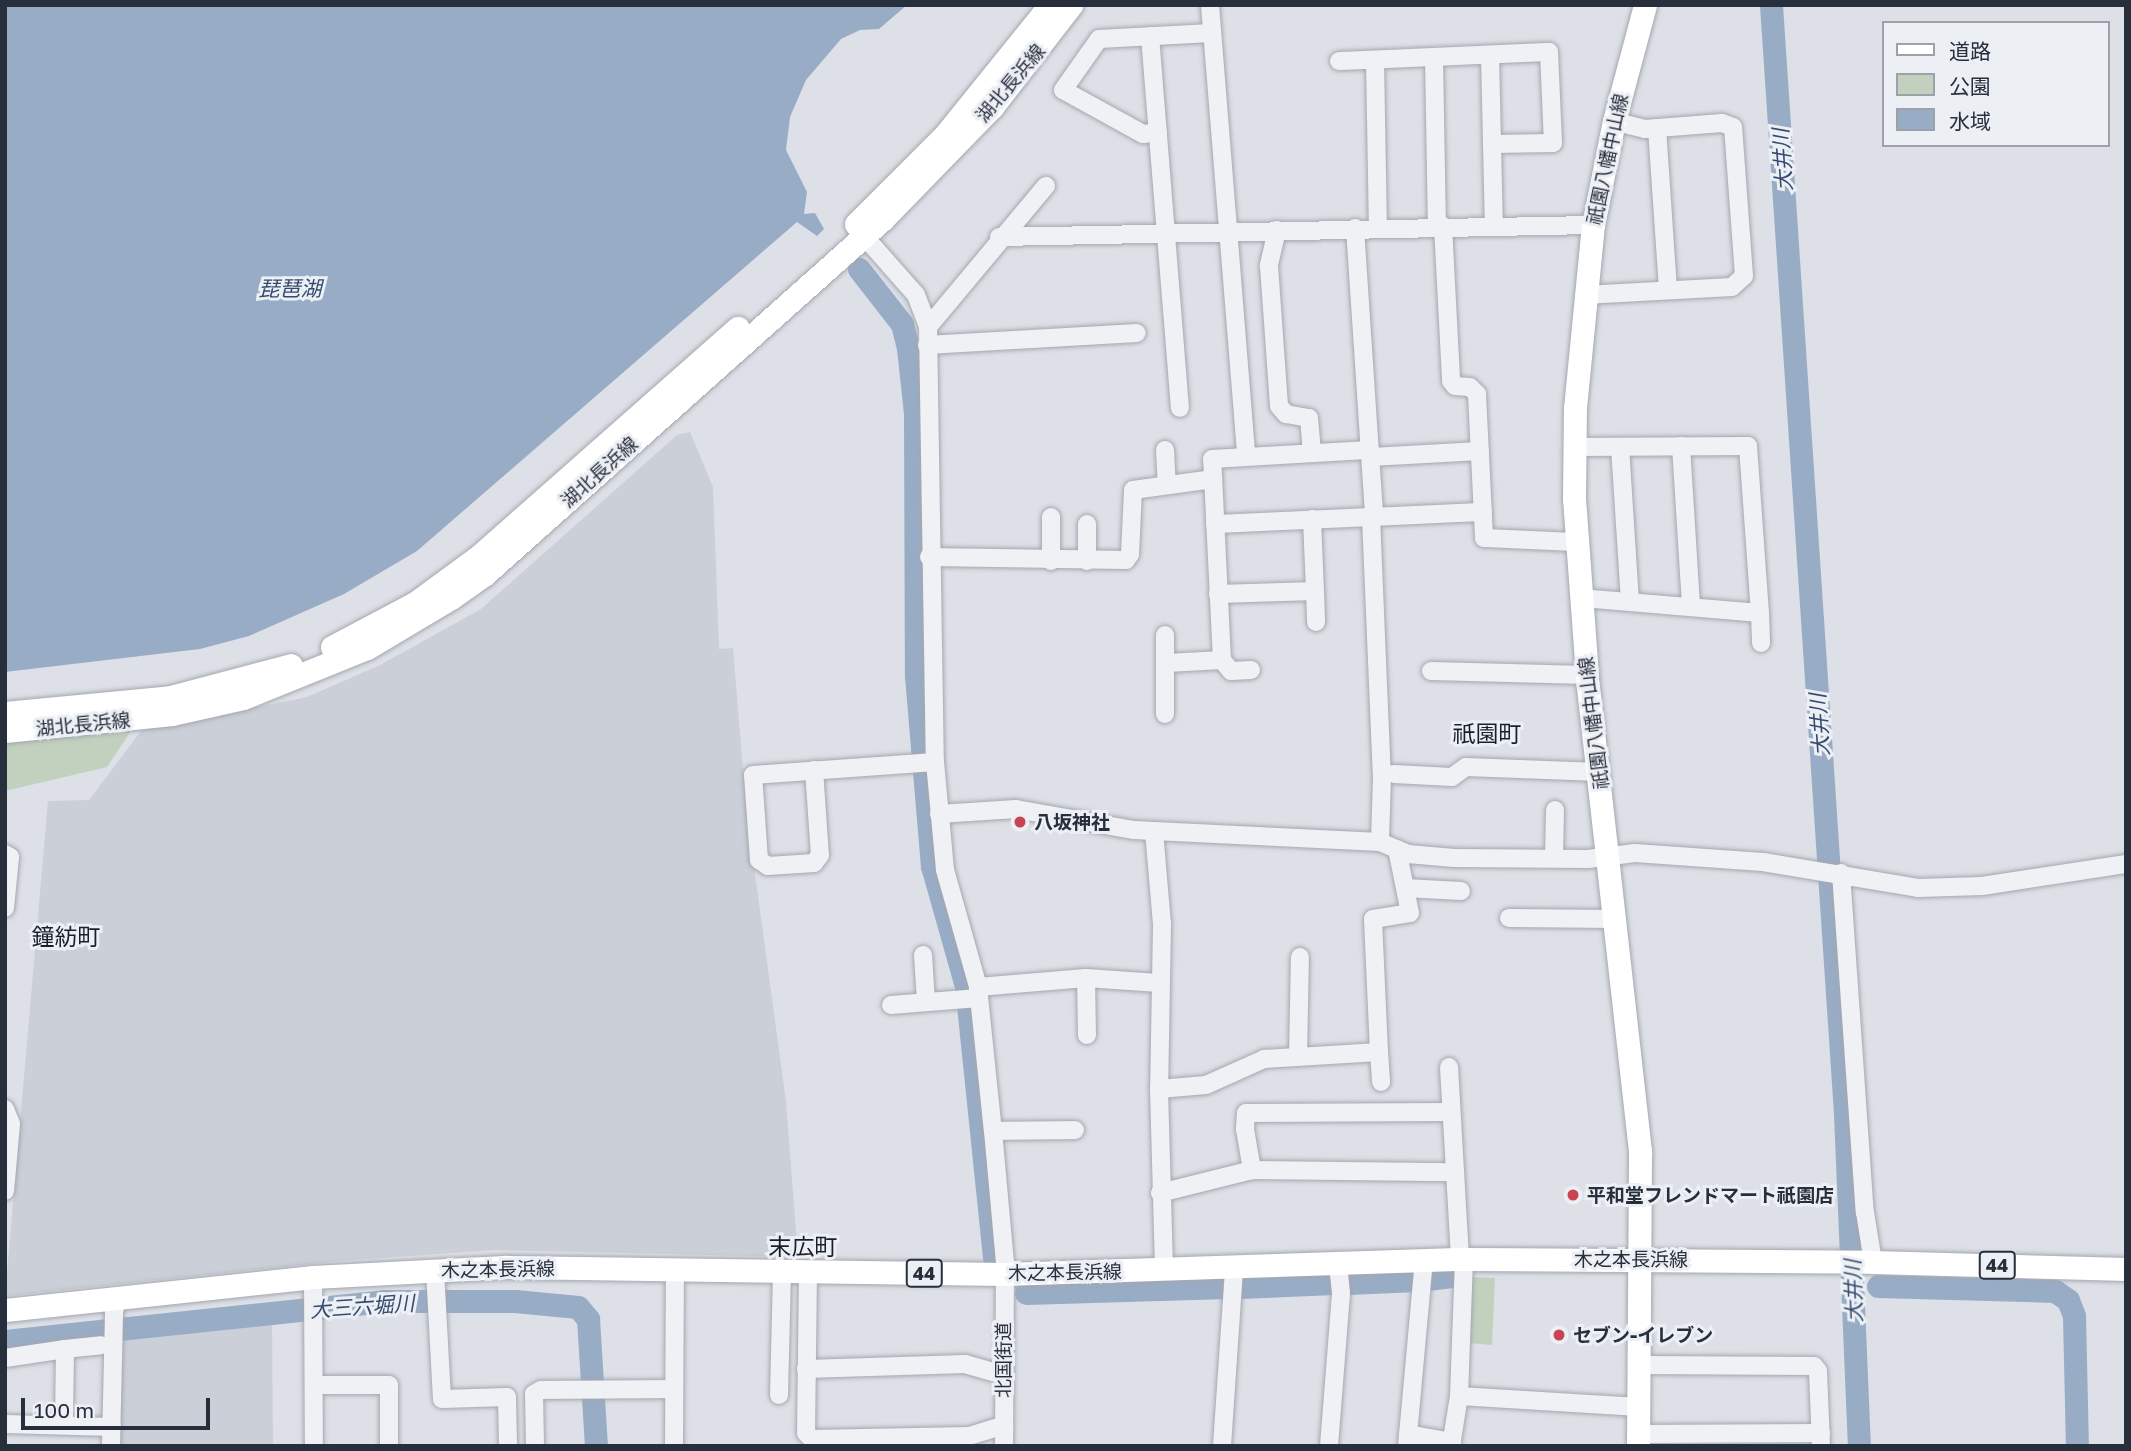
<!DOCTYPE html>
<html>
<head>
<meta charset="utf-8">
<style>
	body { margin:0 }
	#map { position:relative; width:2131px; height:1451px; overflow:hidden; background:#dde0e6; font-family:"Golos Text","Noto Sans JP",sans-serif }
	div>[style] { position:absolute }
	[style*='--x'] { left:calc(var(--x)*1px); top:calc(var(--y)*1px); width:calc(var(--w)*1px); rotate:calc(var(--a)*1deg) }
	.built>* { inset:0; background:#cbcfd8 }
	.green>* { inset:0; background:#c2d0be }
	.water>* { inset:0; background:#99acc6 }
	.river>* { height:23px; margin:-11.5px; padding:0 11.5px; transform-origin:11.5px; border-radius:11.5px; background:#99acc6 }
	.roads { filter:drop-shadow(0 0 2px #a3a7b0) drop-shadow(0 0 2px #a3a7b0) }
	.minor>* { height:18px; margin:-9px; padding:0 9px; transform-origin:9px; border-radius:9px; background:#f0f1f5 }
	.major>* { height:23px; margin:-11.5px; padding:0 11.5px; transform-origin:11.5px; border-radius:11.5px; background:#fff }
	.dots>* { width:19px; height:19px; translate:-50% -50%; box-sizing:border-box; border:4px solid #eceff4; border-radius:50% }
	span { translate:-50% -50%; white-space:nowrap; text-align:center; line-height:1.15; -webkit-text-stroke:6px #eceff4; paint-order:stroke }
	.shield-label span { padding:2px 5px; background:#eceff4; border:2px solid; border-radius:5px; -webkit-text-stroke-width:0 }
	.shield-label { font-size:18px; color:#272e3c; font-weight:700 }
	.street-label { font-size:19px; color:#272e3c }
	.poi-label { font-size:19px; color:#272e3c; font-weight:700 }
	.left { translate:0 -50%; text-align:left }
	.water-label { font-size:21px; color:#334b6f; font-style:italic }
	.quarter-label { font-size:23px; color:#191f2d }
	.frame { position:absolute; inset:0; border:7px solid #272e3c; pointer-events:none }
	.legend { position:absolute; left:1882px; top:21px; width:228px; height:126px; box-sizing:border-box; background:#eceff4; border:2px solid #9da2aa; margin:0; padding:9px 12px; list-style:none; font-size:21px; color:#272e3c }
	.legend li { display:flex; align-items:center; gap:14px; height:35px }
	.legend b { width:35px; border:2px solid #9da2aa }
	.scale { position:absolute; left:21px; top:1398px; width:189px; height:32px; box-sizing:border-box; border:4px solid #272e3c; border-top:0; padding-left:9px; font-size:21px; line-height:24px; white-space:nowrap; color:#272e3c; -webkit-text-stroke:5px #eceff4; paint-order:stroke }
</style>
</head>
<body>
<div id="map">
	<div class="built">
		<div style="clip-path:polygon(690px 432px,713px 487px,719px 649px,733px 648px,746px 807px,786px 1102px,798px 1257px,494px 1250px,338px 1261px,5px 1296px,48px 801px,89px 800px,141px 731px,307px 697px,380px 665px,481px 609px,677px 435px)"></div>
		<div style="clip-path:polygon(272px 1320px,273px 1446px,118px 1446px,124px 1336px)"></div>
	</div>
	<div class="green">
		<div style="clip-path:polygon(133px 728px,107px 767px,5px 791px,5px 739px)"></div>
		<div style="clip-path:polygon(1468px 1277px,1495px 1278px,1492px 1345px,1469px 1343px)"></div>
	</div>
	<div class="water">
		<div style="clip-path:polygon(5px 5px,907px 5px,879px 29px,860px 30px,841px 39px,806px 80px,790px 117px,786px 150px,807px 192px,804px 214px,815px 213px,824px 229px,817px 236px,797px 222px,417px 551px,344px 594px,249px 636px,200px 649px,5px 672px)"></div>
	</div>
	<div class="river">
		<div style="--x:1771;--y:5;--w:1111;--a:86.18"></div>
		<div style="--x:1845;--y:1114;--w:332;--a:87.6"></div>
		<div style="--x:859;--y:269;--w:70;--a:52"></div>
		<div style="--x:902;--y:324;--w:25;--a:76"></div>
		<div style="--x:908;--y:348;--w:66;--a:83.9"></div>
		<div style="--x:915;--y:414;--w:262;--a:89.8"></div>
		<div style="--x:916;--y:676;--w:191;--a:85.2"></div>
		<div style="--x:932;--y:866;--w:125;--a:74.2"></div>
		<div style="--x:966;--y:986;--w:273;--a:84.1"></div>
		<div style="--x:1427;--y:1279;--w:31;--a:-7"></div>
		<div style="--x:1348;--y:1283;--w:69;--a:-2.5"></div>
		<div style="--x:1878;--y:1286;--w:177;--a:1.6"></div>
		<div style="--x:2055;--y:1291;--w:16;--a:35"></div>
		<div style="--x:2068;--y:1300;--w:17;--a:69"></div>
		<div style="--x:2074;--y:1316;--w:130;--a:88.7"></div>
		<div style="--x:1241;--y:1287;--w:93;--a:-2.5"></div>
		<div style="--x:1026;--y:1293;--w:201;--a:-1.7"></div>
		<div style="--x:5;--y:1341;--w:381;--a:-6"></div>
		<div style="--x:384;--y:1301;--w:131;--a:0"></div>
		<div style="--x:515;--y:1301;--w:63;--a:5.4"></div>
		<div style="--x:578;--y:1307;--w:16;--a:50"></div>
		<div style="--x:588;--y:1319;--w:127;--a:86.4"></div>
	</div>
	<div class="roads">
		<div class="minor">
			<div style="--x:1210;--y:5;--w:452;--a:85.4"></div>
			<div style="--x:1150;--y:36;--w:373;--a:85.4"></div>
			<div style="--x:1490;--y:55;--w:170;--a:88.7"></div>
			<div style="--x:1434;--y:58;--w:168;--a:89"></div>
			<div style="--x:1375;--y:60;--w:167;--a:89"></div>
			<div style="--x:1339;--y:61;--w:210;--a:-2.5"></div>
			<div style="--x:1549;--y:52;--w:91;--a:87.5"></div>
			<div style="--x:1553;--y:143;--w:61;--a:179.1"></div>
			<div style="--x:1657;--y:128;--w:162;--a:86.1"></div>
			<div style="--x:1158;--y:132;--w:15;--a:172"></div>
			<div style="--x:1143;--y:134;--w:91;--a:-151.2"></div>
			<div style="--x:1063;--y:90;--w:62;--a:-54.8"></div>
			<div style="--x:1099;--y:39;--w:112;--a:-3.1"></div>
			<div style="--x:1443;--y:226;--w:155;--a:87"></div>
			<div style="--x:1451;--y:381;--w:6;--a:51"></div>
			<div style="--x:1455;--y:386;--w:15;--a:4"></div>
			<div style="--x:1470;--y:387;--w:10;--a:45"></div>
			<div style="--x:1477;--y:394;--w:144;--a:87.2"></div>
			<div style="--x:1484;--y:538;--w:92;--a:2.5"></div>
			<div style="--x:857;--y:228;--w:89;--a:48.6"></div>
			<div style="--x:916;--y:295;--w:34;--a:69"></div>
			<div style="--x:928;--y:327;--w:435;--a:89.1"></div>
			<div style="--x:935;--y:762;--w:108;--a:84.7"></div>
			<div style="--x:945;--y:870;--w:122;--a:74.2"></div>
			<div style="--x:978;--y:987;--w:145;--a:84.1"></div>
			<div style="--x:993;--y:1131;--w:132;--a:84.8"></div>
			<div style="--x:1005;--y:1262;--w:184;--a:90.3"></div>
			<div style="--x:1355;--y:228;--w:290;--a:86.2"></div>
			<div style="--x:1277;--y:230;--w:37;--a:103"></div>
			<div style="--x:1269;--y:266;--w:140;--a:85.9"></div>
			<div style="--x:1279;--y:406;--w:11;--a:49"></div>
			<div style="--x:1286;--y:414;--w:23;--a:10"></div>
			<div style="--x:1309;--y:418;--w:35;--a:85"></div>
			<div style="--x:999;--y:237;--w:594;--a:-1.16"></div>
			<div style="--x:1584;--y:295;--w:148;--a:-3.1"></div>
			<div style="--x:1732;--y:287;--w:16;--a:-43"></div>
			<div style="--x:1744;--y:276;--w:149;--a:-94.2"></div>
			<div style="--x:1733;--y:127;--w:12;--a:-160"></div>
			<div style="--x:1722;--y:123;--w:77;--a:175.5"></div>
			<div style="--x:1645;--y:129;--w:32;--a:-166"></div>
			<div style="--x:928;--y:327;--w:184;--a:-50.1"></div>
			<div style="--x:927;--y:345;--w:210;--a:-3.3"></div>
			<div style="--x:1681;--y:446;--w:160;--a:86.4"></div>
			<div style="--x:1575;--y:447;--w:173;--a:-0.3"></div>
			<div style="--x:1748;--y:446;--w:167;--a:85.9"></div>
			<div style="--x:1760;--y:613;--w:181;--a:-175.2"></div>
			<div style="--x:1620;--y:447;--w:154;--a:86.3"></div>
			<div style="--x:1165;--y:450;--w:35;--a:87"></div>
			<div style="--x:1371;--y:457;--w:109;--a:-3.2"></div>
			<div style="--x:1051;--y:517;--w:44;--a:90"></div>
			<div style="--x:1371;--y:517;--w:260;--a:87.6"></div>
			<div style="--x:1382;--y:777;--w:65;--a:91.8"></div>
			<div style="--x:1087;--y:524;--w:37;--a:90"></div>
			<div style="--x:1215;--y:524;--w:268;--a:-2.6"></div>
			<div style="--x:929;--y:557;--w:197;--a:0.9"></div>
			<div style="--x:1126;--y:560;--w:7;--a:-56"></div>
			<div style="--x:1130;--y:554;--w:64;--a:-87.3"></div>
			<div style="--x:1133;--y:490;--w:81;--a:-7.8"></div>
			<div style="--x:1315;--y:591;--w:31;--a:88"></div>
			<div style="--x:1218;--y:594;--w:97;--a:-1.8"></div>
			<div style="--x:1315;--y:591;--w:72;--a:-92.4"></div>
			<div style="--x:1760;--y:613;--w:30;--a:88"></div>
			<div style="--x:1165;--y:635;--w:79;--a:90"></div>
			<div style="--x:1222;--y:660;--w:14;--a:51"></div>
			<div style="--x:1231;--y:671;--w:20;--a:-3"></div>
			<div style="--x:1167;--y:663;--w:55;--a:-3.1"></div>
			<div style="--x:1222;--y:660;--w:201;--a:-92.8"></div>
			<div style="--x:1212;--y:459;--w:158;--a:-3.3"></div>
			<div style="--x:1431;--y:671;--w:156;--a:1.5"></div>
			<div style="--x:814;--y:770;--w:85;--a:86"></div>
			<div style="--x:820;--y:855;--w:10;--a:127"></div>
			<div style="--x:814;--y:863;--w:46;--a:176.3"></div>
			<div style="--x:768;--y:866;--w:11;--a:-146"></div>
			<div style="--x:759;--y:860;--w:85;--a:-94"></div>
			<div style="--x:753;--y:775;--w:182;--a:-4.1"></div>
			<div style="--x:1394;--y:774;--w:58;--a:3"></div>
			<div style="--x:1452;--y:777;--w:17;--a:-36"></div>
			<div style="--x:1466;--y:767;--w:133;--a:2.2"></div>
			<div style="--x:939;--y:814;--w:77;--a:-3.7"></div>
			<div style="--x:1016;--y:809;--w:120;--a:10.1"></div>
			<div style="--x:1134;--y:830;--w:246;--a:2.8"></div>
			<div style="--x:1380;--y:842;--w:30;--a:23"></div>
			<div style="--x:1408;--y:854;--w:46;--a:5"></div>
			<div style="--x:1454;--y:858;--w:134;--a:0.4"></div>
			<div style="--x:1588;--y:859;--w:47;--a:-7.3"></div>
			<div style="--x:1635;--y:853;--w:128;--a:4"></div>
			<div style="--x:1763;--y:862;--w:157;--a:9.5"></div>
			<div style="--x:1918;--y:888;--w:64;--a:-1.8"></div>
			<div style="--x:1982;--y:886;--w:146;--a:-8.7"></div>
			<div style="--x:1154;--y:831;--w:93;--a:85.1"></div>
			<div style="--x:1162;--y:924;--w:165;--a:91"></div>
			<div style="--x:1159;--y:1089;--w:181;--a:88.4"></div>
			<div style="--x:5;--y:854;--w:6;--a:31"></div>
			<div style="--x:10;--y:857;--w:51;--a:95.6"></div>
			<div style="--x:1554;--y:858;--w:48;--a:-88.8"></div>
			<div style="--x:1841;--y:873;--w:340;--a:86"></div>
			<div style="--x:1865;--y:1212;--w:51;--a:80.9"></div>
			<div style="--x:1405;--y:888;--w:56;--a:3.1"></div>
			<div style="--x:1509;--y:918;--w:107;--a:0.5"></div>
			<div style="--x:923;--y:955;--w:47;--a:86.3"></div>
			<div style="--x:1086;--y:978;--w:57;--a:89"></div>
			<div style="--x:978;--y:987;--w:108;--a:-4.8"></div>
			<div style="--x:1086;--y:978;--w:73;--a:3.9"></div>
			<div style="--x:891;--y:1005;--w:88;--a:-4.5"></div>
			<div style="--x:1379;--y:1052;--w:30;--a:86"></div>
			<div style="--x:1298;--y:1057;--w:100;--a:-88.9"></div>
			<div style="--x:1449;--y:1067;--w:192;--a:86.7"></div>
			<div style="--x:1159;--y:1089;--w:47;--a:-4.9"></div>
			<div style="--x:1206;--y:1085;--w:64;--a:-24.1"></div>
			<div style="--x:1264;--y:1059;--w:115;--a:-3.5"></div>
			<div style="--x:1379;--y:1052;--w:133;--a:-92.6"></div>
			<div style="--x:1373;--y:919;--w:37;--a:-9"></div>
			<div style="--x:1410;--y:913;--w:65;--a:-101.5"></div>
			<div style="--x:5;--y:1109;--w:16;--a:68"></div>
			<div style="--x:11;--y:1124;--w:67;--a:95.1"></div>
			<div style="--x:1451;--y:1112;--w:205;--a:179.7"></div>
			<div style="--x:1246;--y:1113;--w:16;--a:94"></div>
			<div style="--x:1245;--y:1129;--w:42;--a:80.3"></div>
			<div style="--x:1252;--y:1170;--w:203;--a:0.6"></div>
			<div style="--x:993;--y:1131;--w:82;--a:-0.7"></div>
			<div style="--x:1160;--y:1193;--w:95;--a:-14"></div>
			<div style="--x:435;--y:1270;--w:129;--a:86.9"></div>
			<div style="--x:442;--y:1399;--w:65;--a:-1.8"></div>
			<div style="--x:507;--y:1397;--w:49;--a:88.8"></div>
			<div style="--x:808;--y:1272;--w:161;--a:90.7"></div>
			<div style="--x:806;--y:1433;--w:8;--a:45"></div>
			<div style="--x:812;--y:1439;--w:157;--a:-1.1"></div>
			<div style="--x:969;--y:1436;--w:37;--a:-17"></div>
			<div style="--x:313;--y:1277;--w:169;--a:89.7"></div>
			<div style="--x:65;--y:1349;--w:36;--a:-6"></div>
			<div style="--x:5;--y:1358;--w:61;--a:-8.5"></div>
			<div style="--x:65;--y:1349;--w:76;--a:90.8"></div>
			<div style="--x:1640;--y:1365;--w:174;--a:0.3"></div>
			<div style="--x:1814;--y:1366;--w:6;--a:51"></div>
			<div style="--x:1818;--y:1371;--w:75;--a:87.7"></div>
			<div style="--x:806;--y:1369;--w:159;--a:-1.8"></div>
			<div style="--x:965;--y:1364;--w:40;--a:16"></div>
			<div style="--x:315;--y:1385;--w:74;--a:0"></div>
			<div style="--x:389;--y:1385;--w:61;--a:90"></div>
			<div style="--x:779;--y:1395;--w:123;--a:-88.6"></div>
			<div style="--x:1459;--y:1396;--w:180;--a:3.5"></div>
			<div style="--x:5;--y:1424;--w:107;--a:1.6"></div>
			<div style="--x:1408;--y:1434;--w:45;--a:10.3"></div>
			<div style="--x:1639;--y:1434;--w:182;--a:-0.3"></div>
			<div style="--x:111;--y:1446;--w:135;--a:-88.7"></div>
			<div style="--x:114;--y:1311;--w:15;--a:-74"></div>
			<div style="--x:535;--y:1446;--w:52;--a:-91.1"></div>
			<div style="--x:534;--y:1394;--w:8;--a:-30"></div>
			<div style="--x:541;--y:1390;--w:133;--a:-0.4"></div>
			<div style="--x:674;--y:1446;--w:175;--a:-89.7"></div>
			<div style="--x:1222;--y:1446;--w:178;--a:-86.1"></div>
			<div style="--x:1329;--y:1446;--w:153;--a:-85.5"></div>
			<div style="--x:1341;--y:1293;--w:29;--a:-96"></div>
			<div style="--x:1407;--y:1446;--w:187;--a:-84.8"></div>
			<div style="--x:1451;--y:1446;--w:51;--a:-80.9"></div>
			<div style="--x:1459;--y:1396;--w:137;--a:-87.9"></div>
		</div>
		<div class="major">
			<div style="--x:856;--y:224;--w:126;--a:-45"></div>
			<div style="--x:945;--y:135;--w:167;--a:-51.1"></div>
			<div style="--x:332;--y:647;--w:94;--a:-27.9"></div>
			<div style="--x:415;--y:603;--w:79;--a:-36.3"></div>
			<div style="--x:479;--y:556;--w:345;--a:-41.4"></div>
			<div style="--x:5;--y:713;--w:166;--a:-5.5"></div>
			<div style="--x:170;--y:697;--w:125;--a:-14.8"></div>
			<div style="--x:5;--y:731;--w:168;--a:-5.8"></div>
			<div style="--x:172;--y:714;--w:73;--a:-12.7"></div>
			<div style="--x:243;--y:698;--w:134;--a:-22"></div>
			<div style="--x:367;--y:648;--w:98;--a:-30.8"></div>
			<div style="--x:451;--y:598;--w:42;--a:-35.2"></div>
			<div style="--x:485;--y:574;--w:533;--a:-41.73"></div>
			<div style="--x:883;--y:219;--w:156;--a:-45.8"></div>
			<div style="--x:992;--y:107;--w:129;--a:-52.2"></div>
			<div style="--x:5;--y:1310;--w:310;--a:-6.1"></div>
			<div style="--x:313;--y:1277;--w:194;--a:-3"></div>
			<div style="--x:507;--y:1267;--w:497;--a:0.8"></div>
			<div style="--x:1004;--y:1274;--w:460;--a:-1.9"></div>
			<div style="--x:1464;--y:1259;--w:409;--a:0.4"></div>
			<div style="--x:1873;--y:1262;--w:253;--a:1.6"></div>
			<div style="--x:1638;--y:1446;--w:295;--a:-89.6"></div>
			<div style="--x:1640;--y:1151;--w:479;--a:-96.4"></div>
			<div style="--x:1587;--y:675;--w:176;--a:-94.2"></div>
			<div style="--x:1574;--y:499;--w:91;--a:-89.4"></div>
			<div style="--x:1575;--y:408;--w:184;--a:-84.4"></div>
			<div style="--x:1593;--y:225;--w:106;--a:-78.6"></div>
			<div style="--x:1614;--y:121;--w:120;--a:-75"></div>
		</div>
	</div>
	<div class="dots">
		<div style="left:1020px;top:822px;background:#c94452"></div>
		<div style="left:1573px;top:1195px;background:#c94452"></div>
		<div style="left:1559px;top:1335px;background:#c94452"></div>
	</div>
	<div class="shield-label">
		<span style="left:1997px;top:1265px">44</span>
		<span style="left:924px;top:1273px">44</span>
	</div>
	<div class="street-label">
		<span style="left:1010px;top:83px;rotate:-50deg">湖北長浜線</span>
		<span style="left:1607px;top:159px;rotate:-78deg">祇園八幡中山線</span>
		<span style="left:599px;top:472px;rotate:-42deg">湖北長浜線</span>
		<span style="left:1593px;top:723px;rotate:-97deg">祇園八幡中山線</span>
		<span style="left:83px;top:724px;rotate:-6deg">湖北長浜線</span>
		<span style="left:1631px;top:1259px">木之本長浜線</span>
		<span style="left:498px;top:1269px;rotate:-1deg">木之本長浜線</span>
		<span style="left:1065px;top:1272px;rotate:-1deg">木之本長浜線</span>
		<span style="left:1003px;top:1360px;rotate:-90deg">北国街道</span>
	</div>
	<div class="poi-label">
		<span class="left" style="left:1034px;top:822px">八坂神社</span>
		<span class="left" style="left:1587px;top:1195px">平和堂フレンドマート祇園店</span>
		<span class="left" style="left:1573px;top:1335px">セブン-イレブン</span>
	</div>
	<div class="water-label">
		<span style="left:1782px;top:160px;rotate:-94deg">大井川</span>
		<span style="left:290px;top:288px">琵琶湖</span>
		<span style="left:1819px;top:725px;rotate:-94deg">大井川</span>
		<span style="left:1853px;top:1291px;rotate:-92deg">大井川</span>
		<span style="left:362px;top:1306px;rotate:-4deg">大三六堀川</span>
	</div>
	<div class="quarter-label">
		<span style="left:1487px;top:733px">祇園町</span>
		<span style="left:66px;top:936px">鐘紡町</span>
		<span style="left:803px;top:1246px">末広町</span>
	</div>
	<div class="frame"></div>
	<ul class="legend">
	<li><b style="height:9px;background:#fff"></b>道路</li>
	<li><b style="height:19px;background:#c2d0be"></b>公園</li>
	<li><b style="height:19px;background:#99acc6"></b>水域</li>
	</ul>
	<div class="scale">100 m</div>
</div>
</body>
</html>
